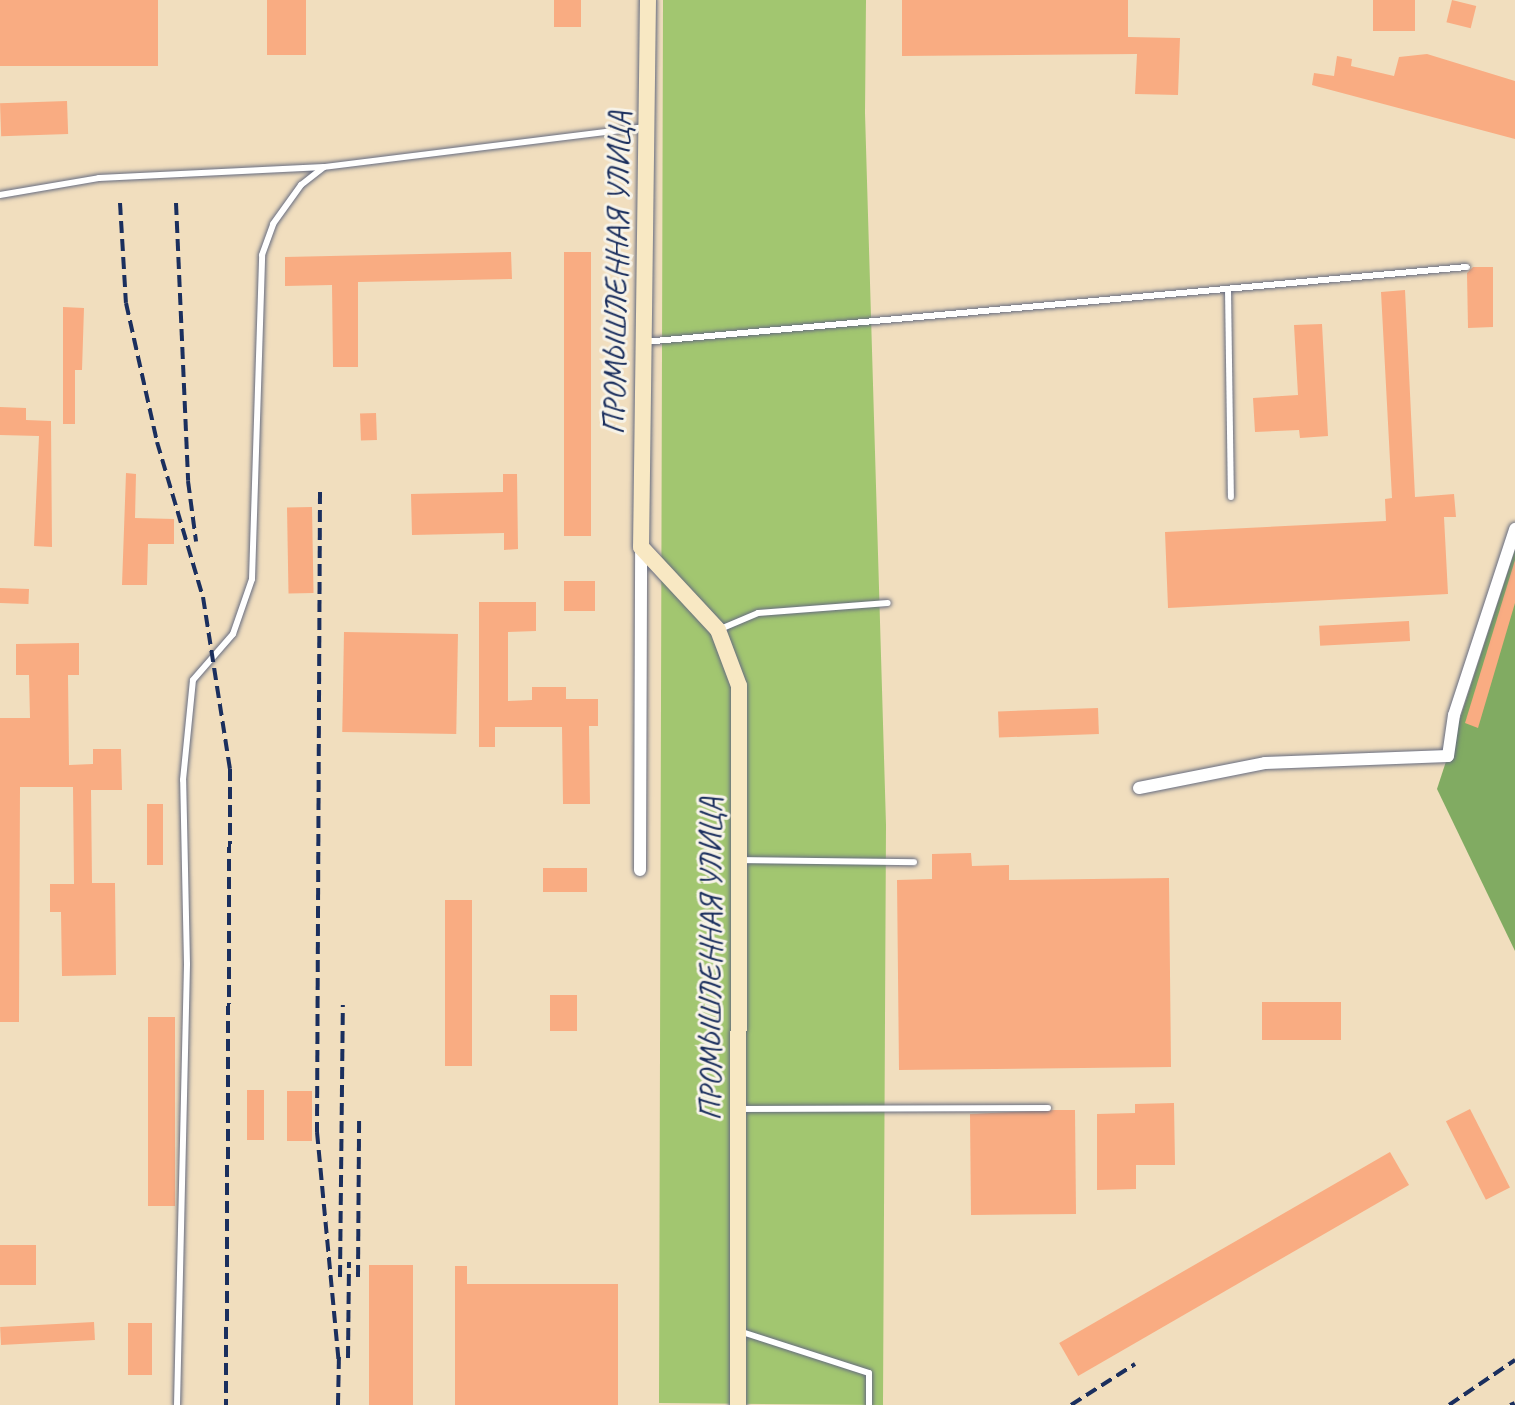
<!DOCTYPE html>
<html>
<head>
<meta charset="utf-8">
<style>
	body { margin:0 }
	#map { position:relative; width:1515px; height:1405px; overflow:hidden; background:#f1debe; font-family:Caveat,sans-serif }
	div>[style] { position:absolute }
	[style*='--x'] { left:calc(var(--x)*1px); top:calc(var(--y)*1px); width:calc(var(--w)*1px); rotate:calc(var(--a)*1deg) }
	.green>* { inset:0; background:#a2c670 }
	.forest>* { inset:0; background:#81ab62 }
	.building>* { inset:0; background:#f9ac82; transform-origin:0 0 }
	.roads { filter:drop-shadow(0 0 2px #666c80) drop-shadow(0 0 2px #666c80) }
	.lane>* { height:6px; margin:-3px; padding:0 3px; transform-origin:3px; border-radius:3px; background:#fff }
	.street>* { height:12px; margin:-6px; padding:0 6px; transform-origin:6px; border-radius:6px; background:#fff }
	.secondary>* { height:16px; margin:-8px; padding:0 8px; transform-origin:8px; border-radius:8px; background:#f8e8c3 }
	.rail>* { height:4px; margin-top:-2px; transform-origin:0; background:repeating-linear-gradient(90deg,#1b2f5e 0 12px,transparent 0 18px) }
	span { translate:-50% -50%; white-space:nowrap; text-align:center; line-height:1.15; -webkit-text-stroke:6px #f7f3e8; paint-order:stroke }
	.street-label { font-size:32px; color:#1b2f5e }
</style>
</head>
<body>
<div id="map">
	<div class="green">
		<div style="clip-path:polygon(663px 0,866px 0,865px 113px,886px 825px,883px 1405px,659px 1403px)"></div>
	</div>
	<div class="forest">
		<div style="clip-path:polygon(1515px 550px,1515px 951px,1437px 789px)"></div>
	</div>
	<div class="building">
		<div style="left:0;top:0;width:158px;height:66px"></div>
		<div style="left:267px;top:0;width:39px;height:55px"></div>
		<div style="left:554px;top:0;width:27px;height:27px"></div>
		<div style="clip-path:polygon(902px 0,1128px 0,1128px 37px,1180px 38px,1178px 95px,1135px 94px,1137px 54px,902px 56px)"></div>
		<div style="left:1373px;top:0;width:42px;height:31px"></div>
		<div style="left:1452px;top:0;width:25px;height:23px;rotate:14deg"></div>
		<div style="clip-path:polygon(1427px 54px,1515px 81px,1515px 139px,1312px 85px,1314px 73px,1334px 76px,1337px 56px,1352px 59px,1351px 66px,1394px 76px,1399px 57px)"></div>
		<div style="left:67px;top:101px;width:33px;height:67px;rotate:88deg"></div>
		<div style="clip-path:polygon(511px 252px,512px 279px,358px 282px,358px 367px,333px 367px,332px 285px,285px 286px,285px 257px)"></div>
		<div style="left:564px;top:252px;width:27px;height:284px"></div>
		<div style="clip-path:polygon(1473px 267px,1493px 267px,1493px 327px,1468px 328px,1467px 273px)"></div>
		<div style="clip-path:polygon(1405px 290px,1415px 497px,1454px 494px,1456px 517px,1444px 517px,1448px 594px,1168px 608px,1165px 532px,1386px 521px,1385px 499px,1392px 498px,1381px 292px)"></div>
		<div style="clip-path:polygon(63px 307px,84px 308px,82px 370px,75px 370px,75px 424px,63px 424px)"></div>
		<div style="clip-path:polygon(1322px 324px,1328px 436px,1300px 438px,1299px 430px,1255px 432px,1253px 398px,1298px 395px,1294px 325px)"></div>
		<div style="clip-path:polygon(0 407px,26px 408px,26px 420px,51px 421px,52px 547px,34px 546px,39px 436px,0 435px)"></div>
		<div style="left:376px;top:413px;width:27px;height:16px;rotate:88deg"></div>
		<div style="clip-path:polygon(126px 473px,136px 474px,135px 518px,174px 519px,174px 544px,148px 544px,147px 585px,122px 585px)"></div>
		<div style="clip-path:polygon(503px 474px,517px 474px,518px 549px,504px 550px,504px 533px,412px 535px,411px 494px,503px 492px)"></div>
		<div style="left:312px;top:507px;width:86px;height:25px;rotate:89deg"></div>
		<div style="clip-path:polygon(1515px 560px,1515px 603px,1478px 728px,1465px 723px)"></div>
		<div style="left:564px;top:581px;width:31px;height:30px"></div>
		<div style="left:0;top:588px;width:29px;height:15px;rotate:2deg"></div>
		<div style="clip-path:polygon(479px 602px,536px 602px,536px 631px,508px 632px,508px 701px,532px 700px,532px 687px,566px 687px,566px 699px,598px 699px,598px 726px,589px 726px,590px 804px,563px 804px,562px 727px,495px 727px,495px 747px,479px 747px)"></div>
		<div style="left:1409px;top:621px;width:20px;height:90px;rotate:87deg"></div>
		<div style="left:344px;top:632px;width:114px;height:100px;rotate:1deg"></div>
		<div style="clip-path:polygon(79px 643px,79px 675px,68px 675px,69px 765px,93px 764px,93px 749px,121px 749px,122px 790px,91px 790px,92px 883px,115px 883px,116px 975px,62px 976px,61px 912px,50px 912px,50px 884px,74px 884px,73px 787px,20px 787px,19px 1022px,0 1022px,0 718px,30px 718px,29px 675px,16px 675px,16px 644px)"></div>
		<div style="left:1098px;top:708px;width:26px;height:100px;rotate:88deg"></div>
		<div style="left:147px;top:804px;width:16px;height:61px"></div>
		<div style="clip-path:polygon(971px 853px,972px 866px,1009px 865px,1009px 880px,1169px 878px,1171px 1067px,899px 1070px,897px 880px,932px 879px,932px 854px)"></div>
		<div style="left:543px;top:868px;width:44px;height:24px"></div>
		<div style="left:445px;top:900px;width:27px;height:166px"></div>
		<div style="left:577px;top:995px;width:36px;height:27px;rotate:90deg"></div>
		<div style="left:1341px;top:1002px;width:38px;height:79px;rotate:90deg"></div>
		<div style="left:148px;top:1017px;width:27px;height:189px"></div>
		<div style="left:247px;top:1090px;width:17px;height:50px"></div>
		<div style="left:287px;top:1091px;width:25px;height:50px"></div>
		<div style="clip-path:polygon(1174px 1103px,1175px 1165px,1136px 1165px,1136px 1189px,1097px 1190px,1097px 1114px,1135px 1113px,1135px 1104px)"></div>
		<div style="left:1470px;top:1109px;width:88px;height:27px;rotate:63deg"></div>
		<div style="clip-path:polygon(1054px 1110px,1075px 1110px,1076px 1214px,971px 1215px,970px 1114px)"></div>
		<div style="left:1390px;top:1152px;width:38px;height:382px;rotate:60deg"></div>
		<div style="left:0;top:1245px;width:36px;height:40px"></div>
		<div style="left:369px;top:1265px;width:44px;height:140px"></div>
		<div style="clip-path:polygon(455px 1266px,467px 1266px,467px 1284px,618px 1284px,618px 1405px,455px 1405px)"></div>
		<div style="left:94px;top:1322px;width:18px;height:94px;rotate:87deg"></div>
		<div style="left:128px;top:1323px;width:24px;height:52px"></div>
	</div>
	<div class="roads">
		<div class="lane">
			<div style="--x:0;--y:195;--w:100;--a:-9.7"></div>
			<div style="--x:99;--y:178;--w:225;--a:-2.8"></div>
			<div style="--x:324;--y:167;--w:321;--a:-7.1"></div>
			<div style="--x:1228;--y:289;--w:208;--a:89.2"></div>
			<div style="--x:644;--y:342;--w:826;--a:-5.21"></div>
			<div style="--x:718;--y:630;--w:43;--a:-23"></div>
			<div style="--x:758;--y:613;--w:130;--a:-4.4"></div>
			<div style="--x:739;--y:860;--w:175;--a:0.7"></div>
			<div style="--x:740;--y:1109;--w:308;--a:-0.2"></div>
			<div style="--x:742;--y:1332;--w:133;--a:17.9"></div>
			<div style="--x:869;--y:1373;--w:32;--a:90"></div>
			<div style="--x:177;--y:1405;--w:441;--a:-88.7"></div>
			<div style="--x:187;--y:964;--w:184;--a:-91.2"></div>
			<div style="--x:183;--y:780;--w:100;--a:-84.3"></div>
			<div style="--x:193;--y:680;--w:61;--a:-49"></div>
			<div style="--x:233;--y:634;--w:58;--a:-70.9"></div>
			<div style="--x:252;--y:579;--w:324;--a:-88.2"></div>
			<div style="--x:262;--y:255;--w:33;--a:-70"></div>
			<div style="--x:273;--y:224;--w:48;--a:-54.3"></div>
			<div style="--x:301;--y:185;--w:29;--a:-38"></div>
		</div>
		<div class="street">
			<div style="--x:1139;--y:788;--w:128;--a:-11.2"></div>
			<div style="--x:1265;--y:763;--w:183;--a:-2.2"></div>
			<div style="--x:1448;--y:756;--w:41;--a:-81.7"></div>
			<div style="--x:1454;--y:715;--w:196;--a:-71.8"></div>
			<div style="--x:640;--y:870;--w:323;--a:-89.8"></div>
		</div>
		<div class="secondary">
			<div style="--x:648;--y:0;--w:547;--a:90.73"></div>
			<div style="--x:641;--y:547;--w:113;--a:47.1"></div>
			<div style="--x:718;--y:630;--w:60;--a:69.4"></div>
			<div style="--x:739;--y:686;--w:719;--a:90.08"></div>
		</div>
	</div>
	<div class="rail">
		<div style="--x:120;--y:203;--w:100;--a:86.6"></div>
		<div style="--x:126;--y:303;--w:142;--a:77.4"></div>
		<div style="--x:157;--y:442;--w:162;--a:73.5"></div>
		<div style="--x:203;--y:597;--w:174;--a:81.1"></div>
		<div style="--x:230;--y:769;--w:636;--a:90.36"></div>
		<div style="--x:176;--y:203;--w:278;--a:87.5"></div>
		<div style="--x:188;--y:481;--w:61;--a:82.4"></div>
		<div style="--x:320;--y:492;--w:640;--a:90.27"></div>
		<div style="--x:317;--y:1132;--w:234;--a:84.6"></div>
		<div style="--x:340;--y:1277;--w:272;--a:-89.4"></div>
		<div style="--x:358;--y:1277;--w:159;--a:-89.6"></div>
		<div style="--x:348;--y:1358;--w:96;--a:-89.4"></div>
		<div style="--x:338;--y:1405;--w:52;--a:-88.9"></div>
		<div style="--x:1071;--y:1405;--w:76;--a:-32.6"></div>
		<div style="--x:1449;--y:1405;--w:80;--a:-34.3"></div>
		<div style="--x:1510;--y:1405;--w:5;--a:-22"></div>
	</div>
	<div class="street-label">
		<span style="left:617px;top:273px;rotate:-89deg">ПРОМЫШЛЕННАЯ УЛИЦА</span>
		<span style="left:711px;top:959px;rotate:-90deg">ПРОМЫШЛЕННАЯ УЛИЦА</span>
	</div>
</div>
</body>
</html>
